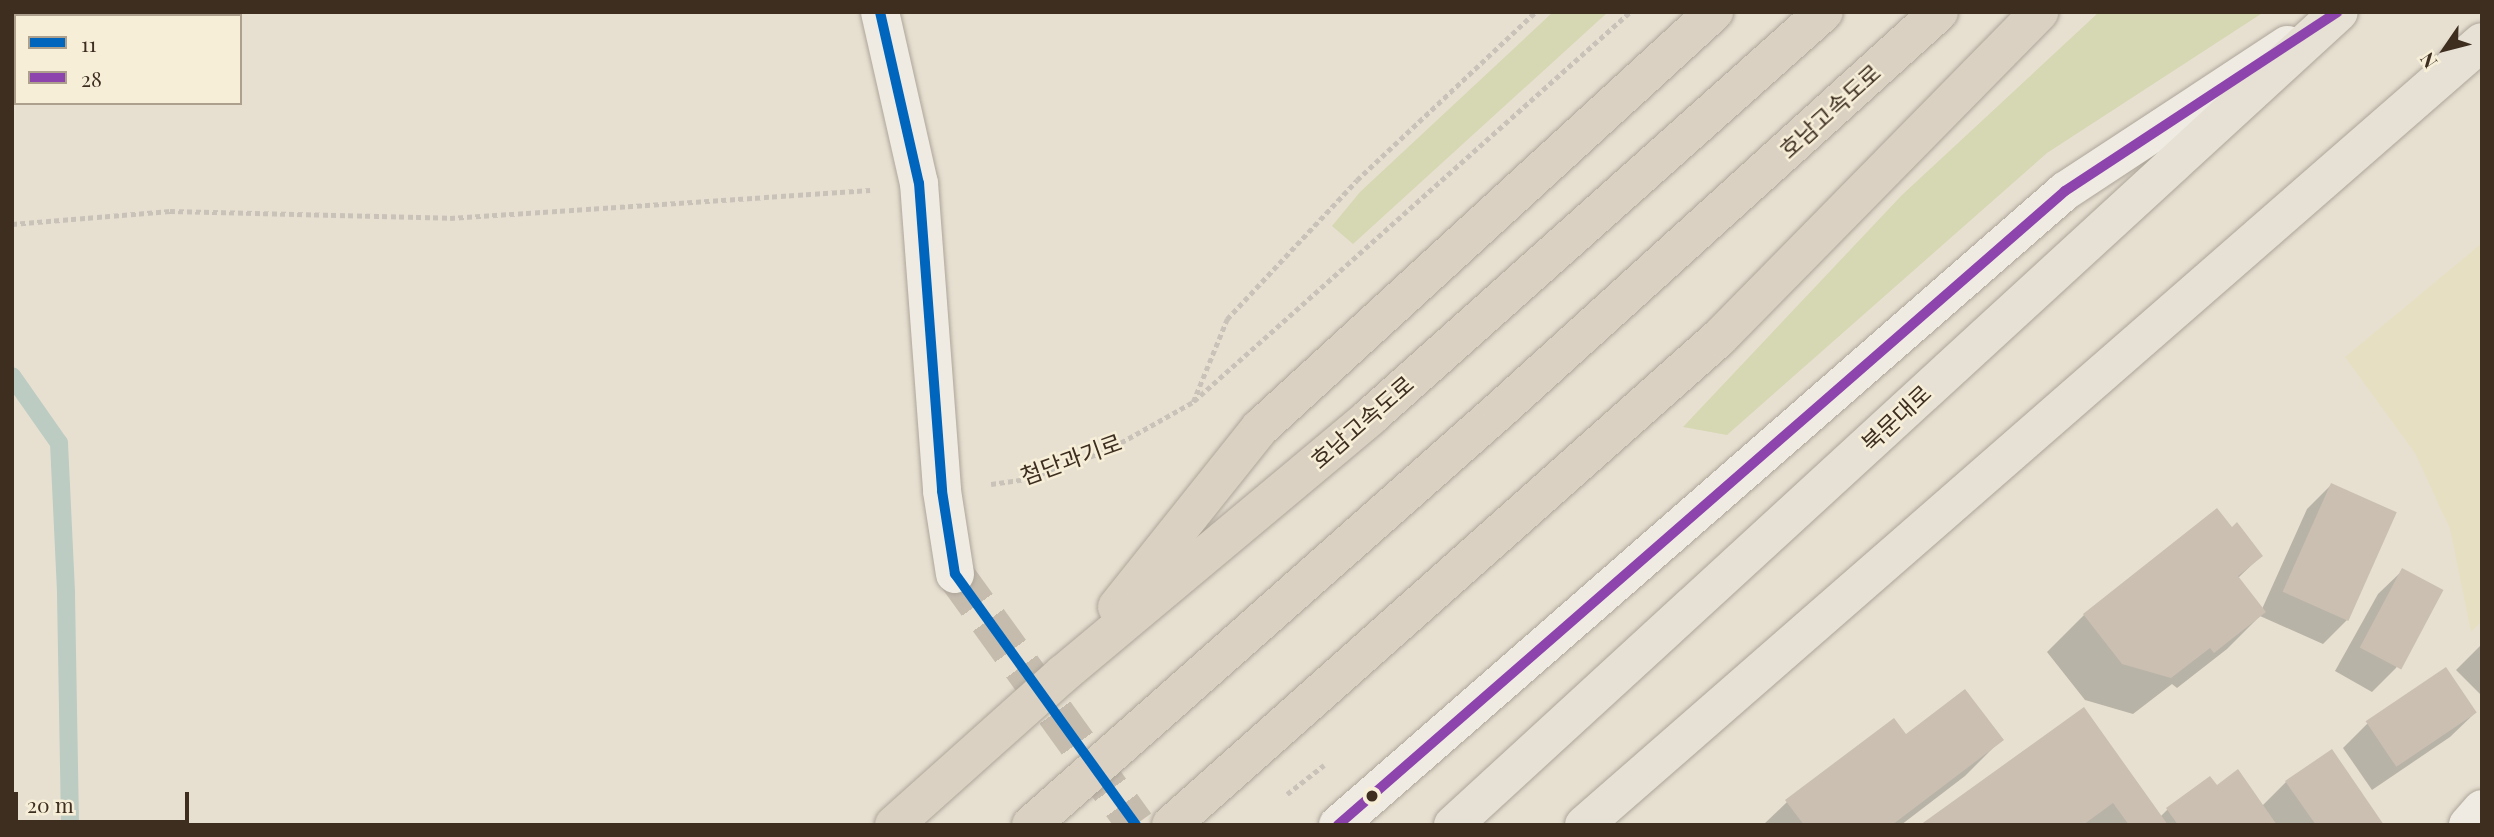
<!DOCTYPE html>
<html>
<head>
<meta charset="utf-8">
<style>
	body { margin:0 }
	#map { position:relative; width:2494px; height:837px; overflow:hidden; background:#e7e0d1; font-family:"Playfair Display","Noto Sans KR",serif }
	div>[style] { position:absolute }
	[style*='--x'] { left:calc(var(--x)*1px); top:calc(var(--y)*1px); width:calc(var(--w)*1px); rotate:calc(var(--a)*1deg) }
	.farmland>* { inset:0; background:#e6dfc2 }
	.green>* { inset:0; background:#d6d7b3 }
	.shadow>* { inset:0; background:#0003 }
	.stream>* { height:18px; margin:-9px; padding:0 9px; transform-origin:9px; border-radius:9px; background:#bcccc2 }
	.building>* { inset:0; background:#cbbfb2; transform-origin:0 0 }
	.minor-tunnel>* { height:38px; margin-top:-19px; transform-origin:0; background:repeating-linear-gradient(90deg,#c5bcae 0 38px,transparent 0 57px) }
	.path>* { height:4.5px; margin-top:-2.25px; transform-origin:0; background:repeating-linear-gradient(90deg,#c8c2b9 0 5px,transparent 0 8.5px) }
	.roads { filter:drop-shadow(0 0 2px #ada599) drop-shadow(0 0 2px #ada599) }
	.minor>* { height:38px; margin:-19px; padding:0 19px; transform-origin:19px; border-radius:19px; background:#efebe3 }
	.major>* { height:38px; margin:-19px; padding:0 19px; transform-origin:19px; border-radius:19px; background:#e6e1d4 }
	.highway>* { height:38px; margin:-19px; padding:0 19px; transform-origin:19px; border-radius:19px; background:#dad1c2 }
	.bus-1>* { height:10px; margin:-5px; padding:0 5px; transform-origin:5px; border-radius:5px; background:#0065bd }
	.bus-2>* { height:10px; margin:-5px; padding:0 5px; transform-origin:5px; border-radius:5px; background:#8e44ad }
	.dots>* { width:19px; height:19px; translate:-50% -50%; box-sizing:border-box; border:4px solid #f7eed8; border-radius:50% }
	span { translate:-50% -50%; white-space:nowrap; text-align:center; line-height:1.15; -webkit-text-stroke:5px #f7eed8; paint-order:stroke }
	.street-label { font-size:23px; color:#3d2e20 }
	.frame { position:absolute; inset:0; border:14px solid #3d2e20; pointer-events:none }
	.legend { position:absolute; left:14px; top:14px; width:228px; height:91px; box-sizing:border-box; background:#f7eed8; border:2px solid #ada18e; margin:0; padding:9px 12px; list-style:none; font-size:21px; color:#3d2e20 }
	.legend li { display:flex; align-items:center; gap:14px; height:35px }
	.legend b { width:35px; border:2px solid #ada18e }
	.north { position:absolute; left:2410px; top:14px; width:70px; height:70px; -webkit-text-stroke:5px #f7eed8; paint-order:stroke; rotate:235deg; font-size:19px; font-weight:700; line-height:28px; text-align:center; color:#3d2e20 }
	.north::after { content:''; display:block; margin:auto; width:24px; height:32px; background:#3d2e20; clip-path:polygon(50% 0,100% 100%,50% 72%,0 100%) }
	.scale { position:absolute; left:14px; top:792px; width:175px; height:32px; box-sizing:border-box; border:4px solid #3d2e20; border-top:0; padding-left:9px; font-size:21px; line-height:24px; white-space:nowrap; color:#3d2e20; -webkit-text-stroke:5px #f7eed8; paint-order:stroke }
</style>
</head>
<body>
<div id="map">
	<div class="farmland">
		<div style="clip-path:polygon(2482px 243px,2482px 621px,2471px 632px,2450px 529px,2415px 453px,2345px 357px)"></div>
	</div>
	<div class="green">
		<div style="clip-path:polygon(1553px 12px,1608px 12px,1353px 244px,1332px 226px,1360px 192px)"></div>
		<div style="clip-path:polygon(2099px 12px,2264px 12px,2047px 153px,1727px 435px,1683px 427px,1902px 195px)"></div>
	</div>
	<div class="shadow">
		<div style="clip-path:polygon(2331px 485px,2347px 620px,2323px 644px,2260px 616px,2227px 649px,2177px 688px,2172px 684px,2133px 714px,2085px 700px,2047px 652px,2084px 615px,2217px 511px,2231px 529px,2261px 556px,2238px 578px,2262px 609px,2307px 509px)"></div>
		<div style="clip-path:polygon(2403px 570px,2440px 591px,2396px 668px,2372px 692px,2335px 671px,2378px 594px)"></div>
		<div style="clip-path:polygon(2482px 644px,2482px 696px,2456px 670px)"></div>
		<div style="clip-path:polygon(2084px 709px,2160px 817px,2168px 809px,2216px 788px,2262px 806px,2286px 782px,2382px 825px,1923px 825px)"></div>
		<div style="clip-path:polygon(2475px 713px,2450px 737px,2372px 790px,2343px 748px,2367px 724px)"></div>
		<div style="clip-path:polygon(1906px 737px,2001px 740px,1965px 776px,1901px 825px,1763px 825px,1787px 802px)"></div>
	</div>
	<div class="stream">
		<div style="--x:12;--y:376;--w:82;--a:55"></div>
		<div style="--x:59;--y:443;--w:151;--a:87.3"></div>
		<div style="--x:66;--y:594;--w:231;--a:89"></div>
	</div>
	<div class="building">
		<div style="left:2331px;top:483px;width:72px;height:119px;rotate:24deg"></div>
		<div style="clip-path:polygon(2217px 508px,2232px 527px,2237px 522px,2263px 556px,2238px 576px,2266px 612px,2214px 653px,2210px 648px,2171px 678px,2122px 664px,2083px 614px)"></div>
		<div style="left:2402px;top:568px;width:47px;height:90px;rotate:28deg"></div>
		<div style="left:2446px;top:667px;width:55px;height:97px;rotate:56deg"></div>
		<div style="clip-path:polygon(1965px 689px,2004px 740px,1892px 825px,1804px 825px,1785px 800px,1894px 718px,1906px 734px)"></div>
		<div style="clip-path:polygon(2084px 707px,2168px 825px,2129px 825px,2113px 803px,2083px 825px,1920px 825px)"></div>
		<div style="clip-path:polygon(2332px 749px,2384px 825px,2316px 825px,2285px 781px)"></div>
		<div style="clip-path:polygon(2238px 769px,2277px 825px,2178px 825px,2166px 808px,2210px 776px,2217px 785px)"></div>
	</div>
	<div class="minor-tunnel">
		<div style="--x:955;--y:574;--w:309;--a:54.2"></div>
	</div>
	<div class="path">
		<div style="--x:12;--y:224;--w:159;--a:-4.7"></div>
		<div style="--x:170;--y:211;--w:280;--a:1.4"></div>
		<div style="--x:450;--y:218;--w:421;--a:-3.8"></div>
		<div style="--x:1194;--y:401;--w:584;--a:-41.74"></div>
		<div style="--x:991;--y:484;--w:35;--a:-8"></div>
		<div style="--x:1026;--y:479;--w:85;--a:-19.3"></div>
		<div style="--x:1106;--y:451;--w:100;--a:-29.4"></div>
		<div style="--x:1193;--y:402;--w:90;--a:-67.7"></div>
		<div style="--x:1227;--y:319;--w:190;--a:-46.9"></div>
		<div style="--x:1357;--y:180;--w:245;--a:-43.3"></div>
		<div style="--x:1287;--y:794;--w:47;--a:-38.1"></div>
	</div>
	<div class="roads">
		<div class="minor">
			<div style="--x:880;--y:12;--w:175;--a:77.2"></div>
			<div style="--x:919;--y:183;--w:309;--a:85.7"></div>
			<div style="--x:942;--y:491;--w:84;--a:81.1"></div>
			<div style="--x:1338;--y:825;--w:965;--a:-41.09"></div>
			<div style="--x:2065;--y:191;--w:266;--a:-33.3"></div>
			<div style="--x:2468;--y:825;--w:21;--a:-49"></div>
		</div>
		<div class="major">
			<div style="--x:1453;--y:825;--w:1202;--a:-42.54"></div>
			<div style="--x:1584;--y:825;--w:1191;--a:-41.09"></div>
		</div>
		<div class="highway">
			<div style="--x:1117;--y:607;--w:229;--a:-51.4"></div>
			<div style="--x:1260;--y:428;--w:616;--a:-42.5"></div>
			<div style="--x:894;--y:825;--w:227;--a:-41.8"></div>
			<div style="--x:1063;--y:674;--w:400;--a:-39.9"></div>
			<div style="--x:1370;--y:417;--w:608;--a:-41.74"></div>
			<div style="--x:1031;--y:825;--w:628;--a:-41.51"></div>
			<div style="--x:1501;--y:409;--w:591;--a:-42.19"></div>
			<div style="--x:1171;--y:825;--w:733;--a:-41.63"></div>
			<div style="--x:1719;--y:338;--w:457;--a:-45.5"></div>
		</div>
	</div>
	<div class="bus-1">
		<div style="--x:880;--y:12;--w:175;--a:77.2"></div>
		<div style="--x:919;--y:183;--w:309;--a:85.7"></div>
		<div style="--x:942;--y:491;--w:84;--a:81.1"></div>
		<div style="--x:955;--y:574;--w:309;--a:54.2"></div>
	</div>
	<div class="bus-2">
		<div style="--x:1338;--y:825;--w:965;--a:-41.09"></div>
		<div style="--x:2065;--y:191;--w:326;--a:-33.3"></div>
	</div>
	<div class="dots">
		<div style="left:1372px;top:796px;background:#3d2e20"></div>
	</div>
	<div class="street-label">
		<span style="left:1830px;top:111px;rotate:-42deg">호남고속도로</span>
		<span style="left:1896px;top:418px;rotate:-43deg">북문대로</span>
		<span style="left:1362px;top:422px;rotate:-41deg">호남고속도로</span>
		<span style="left:1071px;top:459px;rotate:-20deg">첨단과기로</span>
	</div>
	<div class="frame"></div>
	<ul class="legend">
	<li><b style="height:9px;background:#0065bd"></b>11</li>
	<li><b style="height:9px;background:#8e44ad"></b>28</li>
	</ul>
	<div class="north">N</div>
	<div class="scale">20 m</div>
</div>
</body>
</html>
